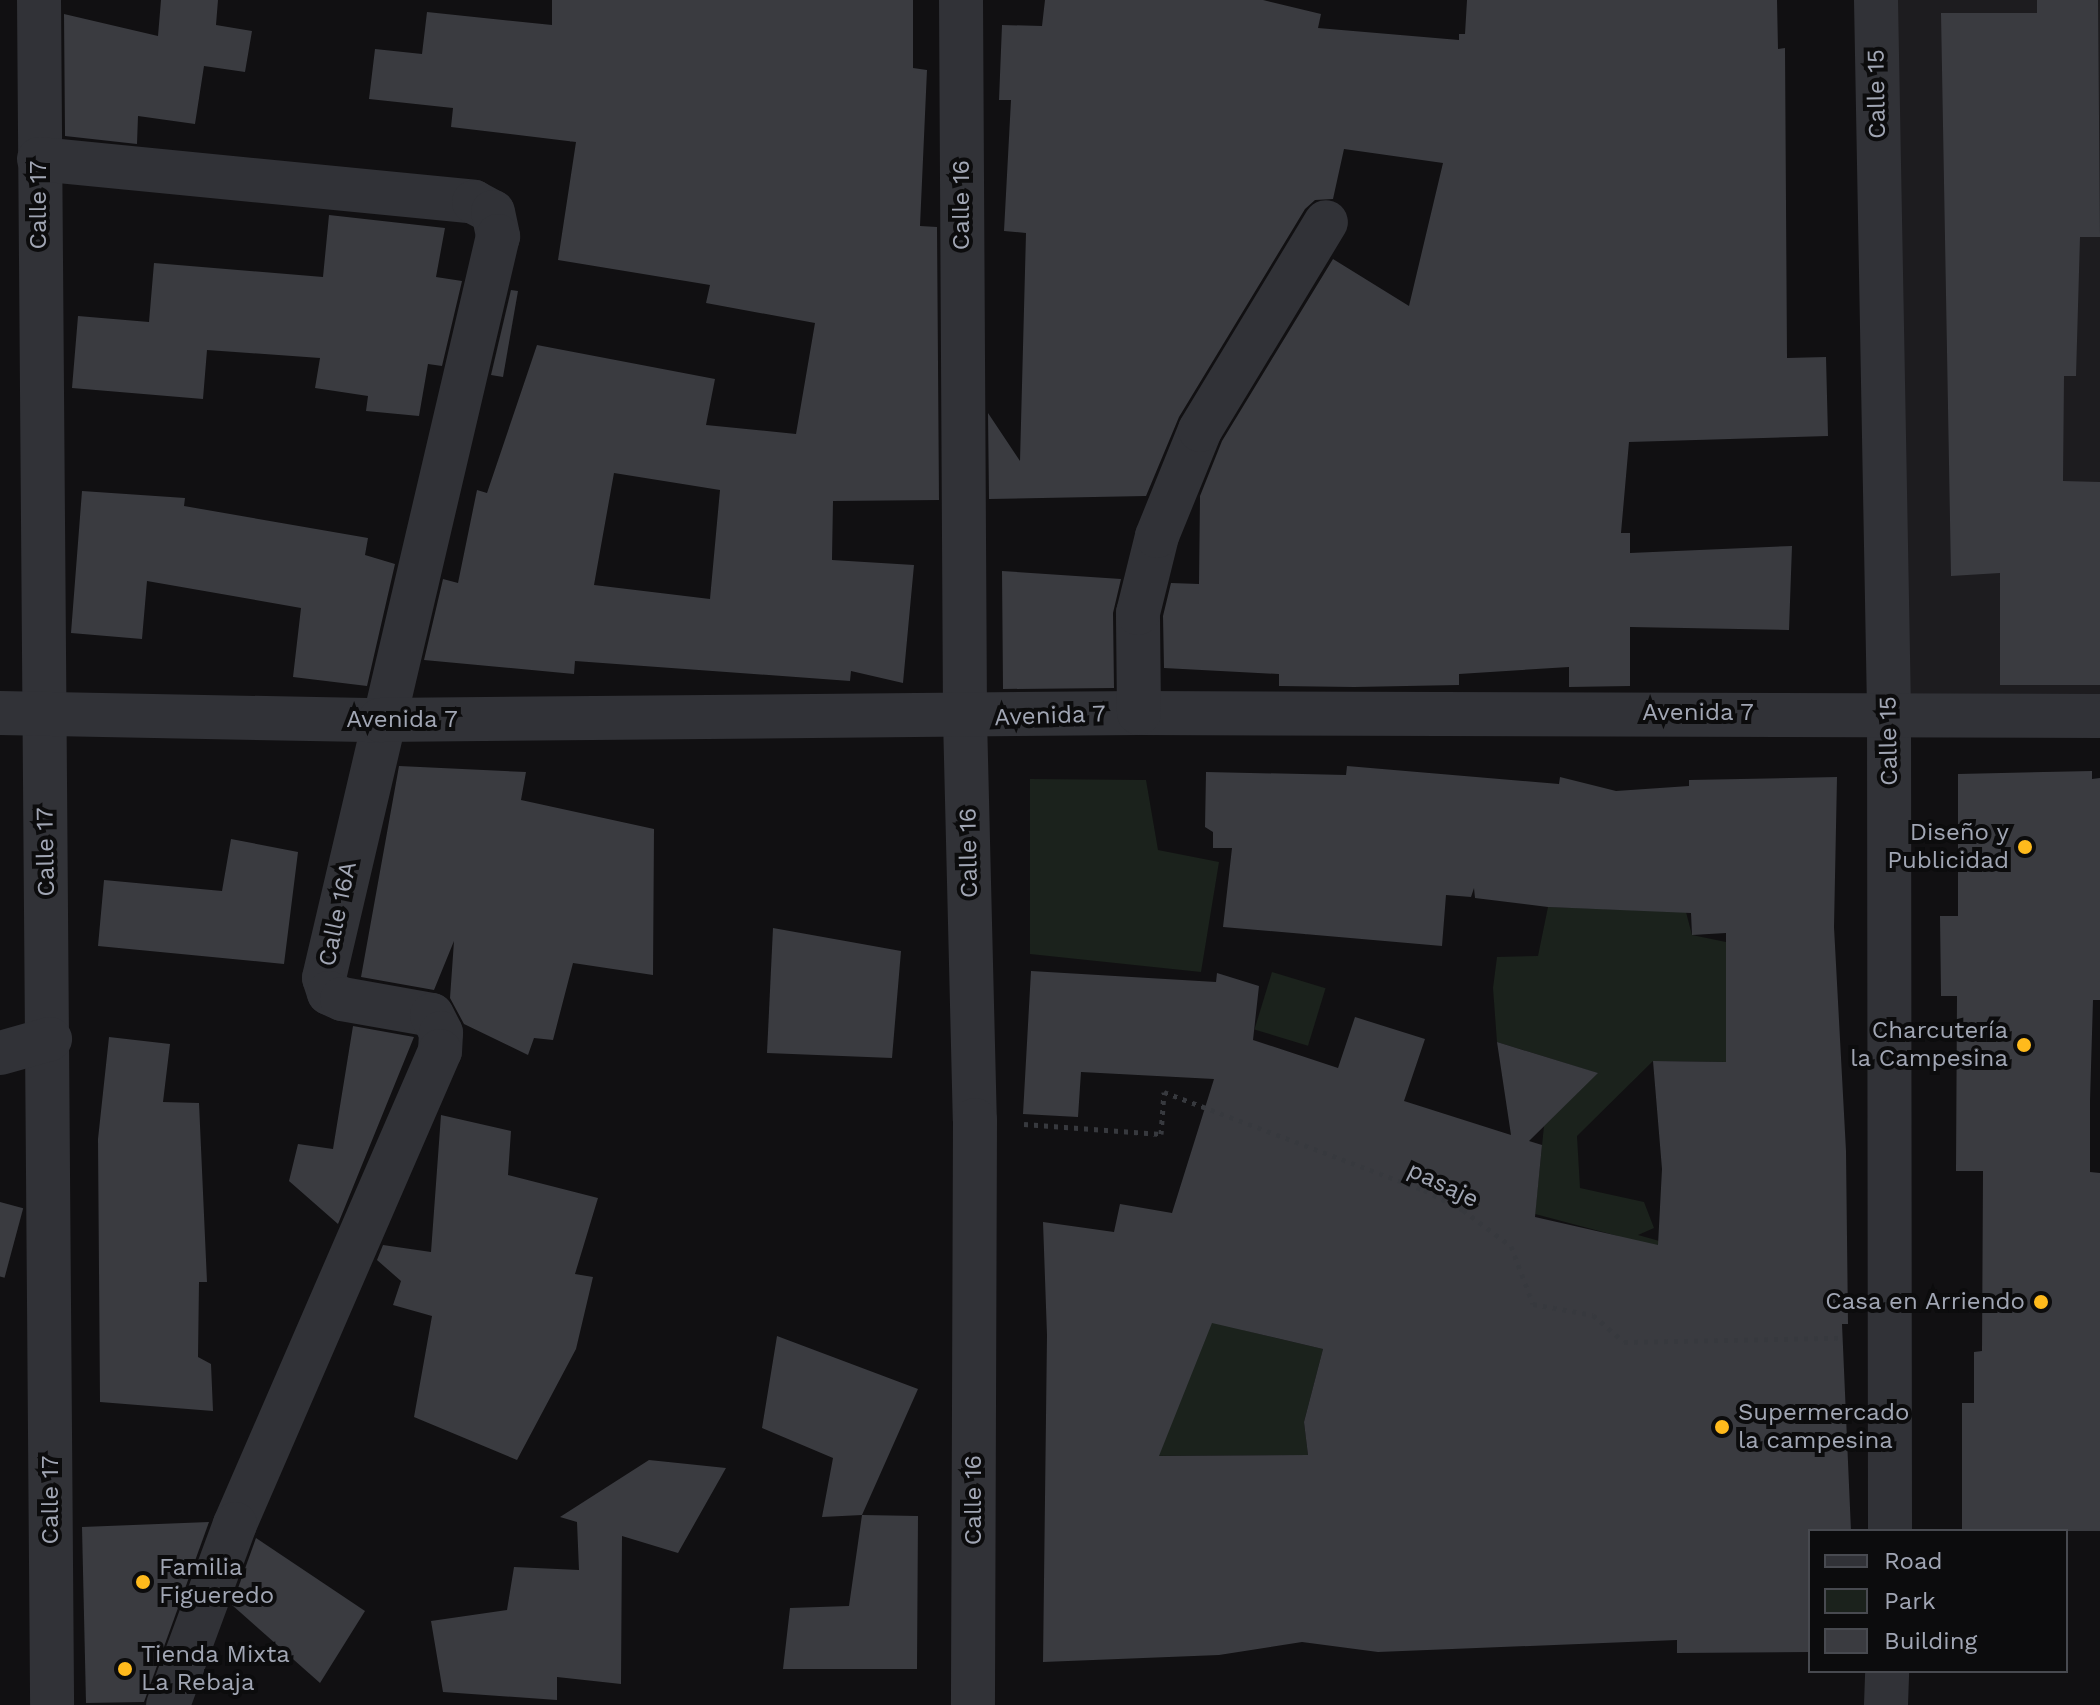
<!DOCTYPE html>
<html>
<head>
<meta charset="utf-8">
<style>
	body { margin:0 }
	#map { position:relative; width:2100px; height:1705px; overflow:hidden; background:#111012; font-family:"Work Sans",sans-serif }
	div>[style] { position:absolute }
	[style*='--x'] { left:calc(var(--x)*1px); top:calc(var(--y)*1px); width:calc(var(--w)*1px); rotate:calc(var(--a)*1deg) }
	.built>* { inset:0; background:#1d1c1f; transform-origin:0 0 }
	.green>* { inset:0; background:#1b221c; transform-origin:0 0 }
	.building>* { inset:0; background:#3a3b40; transform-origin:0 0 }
	.path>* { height:5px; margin-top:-2.5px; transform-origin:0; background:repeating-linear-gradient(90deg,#37393e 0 4px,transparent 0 10px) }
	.minor>* { height:44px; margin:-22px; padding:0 22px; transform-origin:22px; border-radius:22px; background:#313237 }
	.dots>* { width:22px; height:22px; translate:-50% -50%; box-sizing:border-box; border:4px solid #0c0c0d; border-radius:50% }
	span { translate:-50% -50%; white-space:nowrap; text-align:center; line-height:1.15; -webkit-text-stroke:8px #0c0c0d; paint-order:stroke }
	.street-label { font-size:24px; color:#a1a6b4 }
	.poi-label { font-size:24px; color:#a1a6b4 }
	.right { translate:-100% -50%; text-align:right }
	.left { translate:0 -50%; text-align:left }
	.legend { position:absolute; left:1808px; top:1529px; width:260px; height:144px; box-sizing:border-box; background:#0c0c0d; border:2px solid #484a50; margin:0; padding:10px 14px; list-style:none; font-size:24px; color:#a1a6b4 }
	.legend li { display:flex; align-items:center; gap:16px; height:40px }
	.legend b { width:40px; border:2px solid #484a50 }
</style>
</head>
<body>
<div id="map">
	<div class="built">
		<div style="left:1892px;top:0;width:208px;height:705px"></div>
	</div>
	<div class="green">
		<div style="clip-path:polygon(1030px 779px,1146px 780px,1158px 850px,1219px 862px,1201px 972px,1030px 954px)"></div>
		<div style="clip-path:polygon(1548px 907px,1686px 912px,1692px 935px,1726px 942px,1726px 1062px,1653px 1061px,1577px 1136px,1580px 1188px,1644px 1202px,1654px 1228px,1638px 1235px,1663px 1242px,1609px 1299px,1618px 1236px,1535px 1214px,1544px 1126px,1597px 1073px,1497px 1042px,1493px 988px,1497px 957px,1538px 956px)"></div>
		<div style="left:1272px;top:972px;width:56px;height:60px;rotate:17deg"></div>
		<div style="clip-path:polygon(1252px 1291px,1243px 1330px,1323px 1349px,1304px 1422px,1308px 1455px,1142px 1456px,1212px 1322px)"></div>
	</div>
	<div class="building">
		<div style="clip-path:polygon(161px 0,218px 0,216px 25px,252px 31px,245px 72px,204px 66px,195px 124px,138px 116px,137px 144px,65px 136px,64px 14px,158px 36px)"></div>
		<div style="clip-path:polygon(evenodd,552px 0,913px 0,913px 68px,927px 70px,920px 226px,937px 227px,939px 500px,833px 501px,832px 560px,914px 565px,903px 683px,851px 671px,850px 681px,575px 661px,574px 674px,424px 660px,443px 579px,458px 583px,477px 490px,487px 493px,537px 345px,715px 379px,706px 425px,796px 434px,815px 323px,706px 303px,710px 285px,558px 260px,576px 142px,451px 127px,453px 108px,369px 99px,375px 49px,422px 54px,427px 12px,552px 25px,552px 0,614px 473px,720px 490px,710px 599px,594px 585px,614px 473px)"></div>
		<div style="clip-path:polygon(1045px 0,1263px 0,1321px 14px,1318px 28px,1459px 40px,1459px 34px,1465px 34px,1467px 0,1777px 0,1778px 49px,1785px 48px,1787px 358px,1826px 357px,1828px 436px,1629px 442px,1621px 533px,1630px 533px,1630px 553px,1792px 546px,1789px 630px,1630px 627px,1630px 686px,1569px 687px,1569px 667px,1459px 674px,1459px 685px,1354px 687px,1279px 686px,1279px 674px,1164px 668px,1163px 616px,1171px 583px,1199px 584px,1200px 496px,1222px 441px,1333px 259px,1409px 306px,1443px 163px,1344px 149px,1333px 199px,1315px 200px,1305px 209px,1179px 417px,1146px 496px,989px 499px,988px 413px,1020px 461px,1026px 233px,1004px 231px,1011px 100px,999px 100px,1002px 25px,1042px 26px)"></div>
		<div style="clip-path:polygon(2037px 0,2098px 0,2100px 237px,2080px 237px,2076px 376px,2064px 376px,2063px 481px,2100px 482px,2100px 685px,2000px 685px,2000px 573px,1951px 576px,1941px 13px,2037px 13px)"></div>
		<div style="clip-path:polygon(329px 215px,445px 228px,436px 277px,462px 281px,442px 366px,428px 364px,419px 416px,366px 411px,368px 396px,315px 388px,320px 358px,207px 350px,203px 399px,72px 388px,78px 316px,149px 322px,154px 263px,323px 277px)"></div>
		<div style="clip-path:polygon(511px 290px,518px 291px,503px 377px,491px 375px)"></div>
		<div style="clip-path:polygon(82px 491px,185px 498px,184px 506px,368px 538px,365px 555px,395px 564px,367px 686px,293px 677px,301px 608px,147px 581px,142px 639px,71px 633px)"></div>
		<div style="clip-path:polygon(1002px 571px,1121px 579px,1113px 613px,1114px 688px,1003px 689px)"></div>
		<div style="clip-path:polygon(399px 766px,526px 772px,521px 800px,654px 829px,653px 975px,573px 963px,553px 1040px,534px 1038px,528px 1055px,464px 1024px,450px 998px,454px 941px,434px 990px,361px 977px)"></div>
		<div style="clip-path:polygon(evenodd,1347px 766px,1559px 784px,1560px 777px,1616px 791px,1689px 786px,1689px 780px,1837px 777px,1834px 927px,1846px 1151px,1848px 1324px,1842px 1324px,1851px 1531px,1810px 1531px,1810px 1652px,1677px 1653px,1677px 1640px,1378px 1652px,1302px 1642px,1219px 1655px,1043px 1662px,1047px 1335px,1043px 1222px,1114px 1232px,1120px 1204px,1172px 1213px,1214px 1079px,1081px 1072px,1078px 1117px,1023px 1114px,1031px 971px,1216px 982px,1217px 973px,1259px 986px,1253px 1040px,1338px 1068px,1355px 1017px,1425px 1039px,1404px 1101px,1511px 1135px,1497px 1042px,1598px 1073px,1529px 1141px,1542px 1145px,1535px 1217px,1658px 1245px,1662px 1169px,1653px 1061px,1726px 1062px,1726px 933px,1692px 935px,1691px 913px,1548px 907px,1475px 898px,1474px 888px,1471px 897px,1446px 895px,1442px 946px,1223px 927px,1232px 848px,1213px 848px,1213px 832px,1205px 827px,1206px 772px,1346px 775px,1347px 766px,1212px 1323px,1323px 1349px,1304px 1422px,1308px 1455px,1159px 1456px,1212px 1323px)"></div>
		<div style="clip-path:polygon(2092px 771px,2092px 779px,2100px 778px,2100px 1000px,2093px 1000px,2090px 1101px,2090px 1172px,2100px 1173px,2100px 1531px,1962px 1531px,1962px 1403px,1974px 1403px,1974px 1352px,1982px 1351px,1983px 1171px,1956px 1171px,1957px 996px,1941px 996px,1940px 916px,1958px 916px,1958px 774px)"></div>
		<div style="clip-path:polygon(231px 839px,298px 852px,284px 964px,98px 946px,104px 880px,222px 891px)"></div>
		<div style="clip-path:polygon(773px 928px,901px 951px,892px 1058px,767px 1053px)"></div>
		<div style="clip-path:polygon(353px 1026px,414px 1037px,338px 1224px,289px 1181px,298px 1144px,333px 1149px)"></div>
		<div style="clip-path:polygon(109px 1037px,170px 1044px,163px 1102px,199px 1103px,207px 1282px,199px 1282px,198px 1357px,211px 1364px,213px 1411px,100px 1402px,98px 1139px)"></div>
		<div style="clip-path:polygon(441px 1115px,511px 1131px,508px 1175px,598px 1198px,575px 1274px,593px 1277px,576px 1349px,517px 1460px,414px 1417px,432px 1316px,393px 1305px,401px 1281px,377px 1260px,383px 1245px,431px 1252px)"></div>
		<div style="left:0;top:1202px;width:24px;height:72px;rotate:15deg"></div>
		<div style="clip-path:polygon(777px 1336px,918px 1389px,862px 1515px,822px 1517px,833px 1458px,762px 1428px)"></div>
		<div style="clip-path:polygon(649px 1460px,726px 1468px,678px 1553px,622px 1536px,621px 1684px,557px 1677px,557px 1700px,443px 1692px,431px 1621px,507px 1610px,514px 1567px,579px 1570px,577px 1522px,560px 1517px)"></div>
		<div style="clip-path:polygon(862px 1515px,918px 1516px,917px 1669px,783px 1669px,790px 1608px,849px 1606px)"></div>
		<div style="clip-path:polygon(209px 1522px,144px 1702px,86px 1703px,82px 1527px)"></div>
		<div style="clip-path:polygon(256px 1538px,365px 1611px,320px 1683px,232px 1605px)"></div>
	</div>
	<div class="path">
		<div style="--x:1024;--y:1124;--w:137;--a:4.2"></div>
		<div style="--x:1161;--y:1134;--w:42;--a:-85.9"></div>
		<div style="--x:1164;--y:1092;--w:278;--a:20.7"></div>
		<div style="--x:1424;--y:1190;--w:44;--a:27.1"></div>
		<div style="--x:1463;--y:1210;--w:60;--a:36.9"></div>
		<div style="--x:1511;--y:1246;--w:62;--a:69.2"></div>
		<div style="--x:1533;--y:1304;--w:61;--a:10.4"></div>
		<div style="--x:1593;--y:1315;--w:41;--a:41.1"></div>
		<div style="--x:1624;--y:1342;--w:216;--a:-1.1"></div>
	</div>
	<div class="minor">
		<div style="--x:39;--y:0;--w:1705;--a:89.56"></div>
		<div style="--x:961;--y:0;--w:718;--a:89.68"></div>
		<div style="--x:965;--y:718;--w:402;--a:88.6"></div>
		<div style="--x:975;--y:1120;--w:585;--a:90.2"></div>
		<div style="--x:1876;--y:0;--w:712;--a:88.95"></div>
		<div style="--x:1889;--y:712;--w:819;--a:89.93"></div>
		<div style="--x:39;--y:159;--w:437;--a:5.6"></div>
		<div style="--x:474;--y:202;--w:21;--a:28"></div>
		<div style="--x:493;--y:212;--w:25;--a:78"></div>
		<div style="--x:498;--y:236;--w:762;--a:103.2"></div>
		<div style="--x:324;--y:978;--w:16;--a:72"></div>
		<div style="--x:329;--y:993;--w:14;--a:25"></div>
		<div style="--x:342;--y:999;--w:91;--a:10.1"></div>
		<div style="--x:432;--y:1015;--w:20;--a:63"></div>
		<div style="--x:441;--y:1033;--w:18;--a:93"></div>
		<div style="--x:440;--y:1051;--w:516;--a:113.43"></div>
		<div style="--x:235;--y:1524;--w:193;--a:110.3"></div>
		<div style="--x:0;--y:713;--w:380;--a:1.1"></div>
		<div style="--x:380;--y:720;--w:759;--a:-0.53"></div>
		<div style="--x:1139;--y:713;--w:961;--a:0.18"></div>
		<div style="--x:1139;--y:713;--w:100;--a:-90.6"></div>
		<div style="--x:1138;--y:613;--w:79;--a:-76.1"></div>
		<div style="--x:1157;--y:536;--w:114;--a:-67.9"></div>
		<div style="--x:1200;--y:430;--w:243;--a:-58.8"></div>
		<div style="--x:0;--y:1053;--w:52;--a:-15.6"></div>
		<div style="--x:1886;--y:1705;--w:34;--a:-88"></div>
	</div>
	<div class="dots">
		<div style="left:2025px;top:847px;background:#ffba1c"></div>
		<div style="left:2024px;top:1045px;background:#ffba1c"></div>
		<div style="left:2041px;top:1302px;background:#ffba1c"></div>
		<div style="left:1722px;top:1427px;background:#ffba1c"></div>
		<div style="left:143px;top:1582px;background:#ffba1c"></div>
		<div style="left:125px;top:1669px;background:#ffba1c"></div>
	</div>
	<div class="street-label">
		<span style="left:1877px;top:94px;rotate:-91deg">Calle 15</span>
		<span style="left:39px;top:205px;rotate:-90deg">Calle 17</span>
		<span style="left:962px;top:205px;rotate:-90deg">Calle 16</span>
		<span style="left:1698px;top:713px">Avenida 7</span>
		<span style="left:1050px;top:716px;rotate:-2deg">Avenida 7</span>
		<span style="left:402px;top:720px">Avenida 7</span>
		<span style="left:1889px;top:741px;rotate:-91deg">Calle 15</span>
		<span style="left:46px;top:852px;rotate:-91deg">Calle 17</span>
		<span style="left:969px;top:853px;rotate:-91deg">Calle 16</span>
		<span style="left:338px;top:914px;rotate:-78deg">Calle 16A</span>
		<span style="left:1443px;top:1185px;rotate:26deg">pasaje</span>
		<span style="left:51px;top:1500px;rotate:-90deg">Calle 17</span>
		<span style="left:974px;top:1500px;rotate:-90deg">Calle 16</span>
	</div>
	<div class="poi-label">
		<span class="right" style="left:2009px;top:847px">Diseño y<br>Publicidad</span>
		<span class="right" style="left:2008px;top:1045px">Charcutería<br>la Campesina</span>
		<span class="right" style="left:2025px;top:1302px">Casa en Arriendo</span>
		<span class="left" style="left:1738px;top:1427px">Supermercado<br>la campesina</span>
		<span class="left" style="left:159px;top:1582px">Familia<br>Figueredo</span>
		<span class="left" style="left:141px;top:1669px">Tienda Mixta<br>La Rebaja</span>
	</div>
	<ul class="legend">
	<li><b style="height:10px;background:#313237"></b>Road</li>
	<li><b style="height:22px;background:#1b221c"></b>Park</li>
	<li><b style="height:22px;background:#3a3b40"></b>Building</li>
	</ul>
</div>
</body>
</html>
